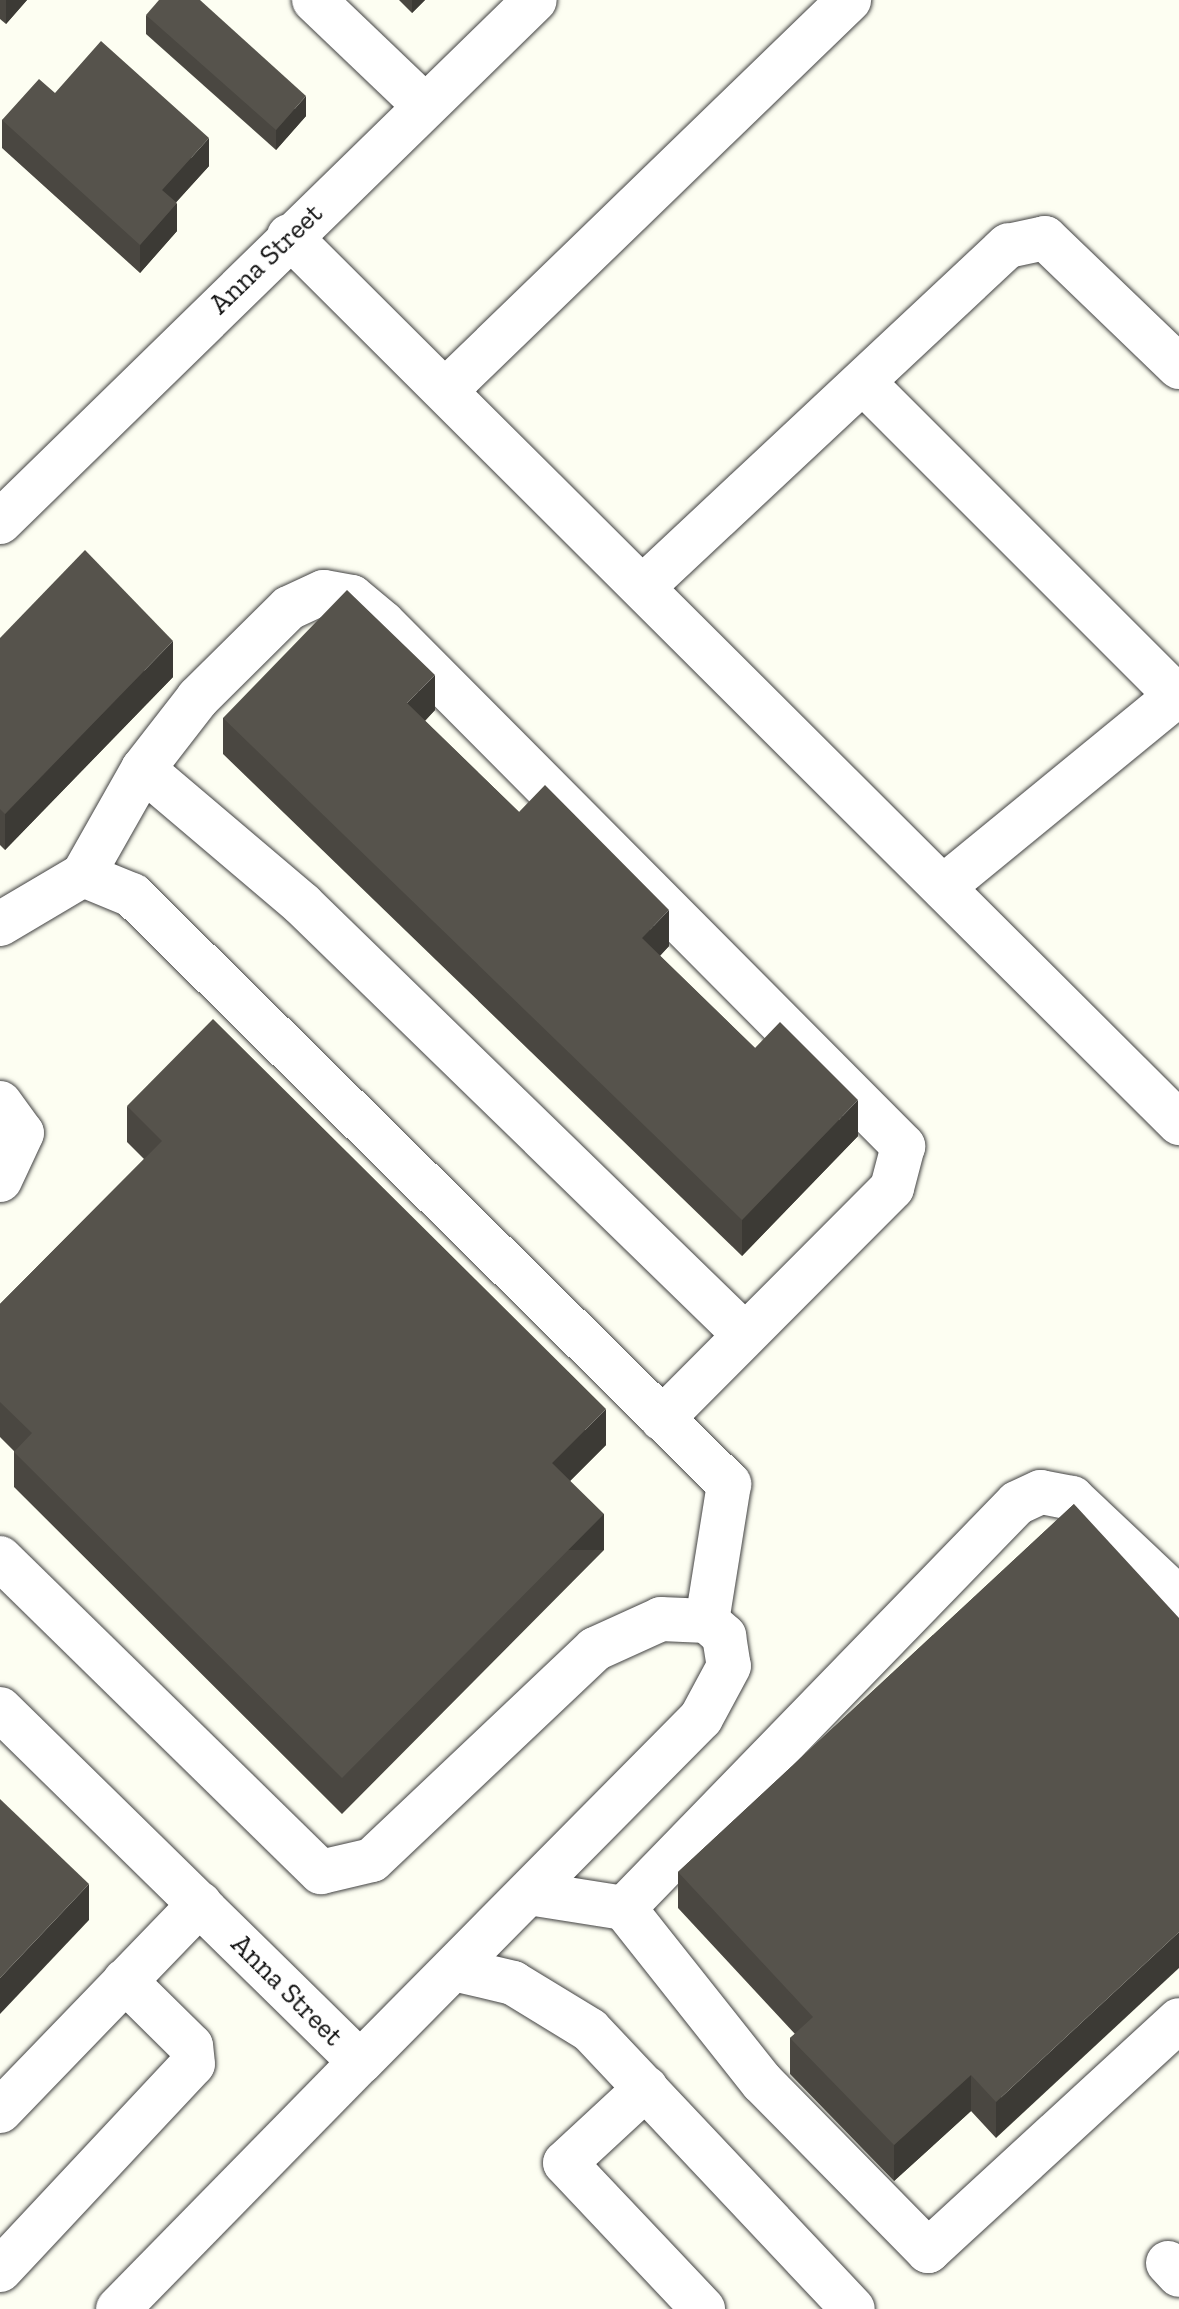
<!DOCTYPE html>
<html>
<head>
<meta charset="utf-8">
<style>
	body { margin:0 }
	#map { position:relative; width:1179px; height:2309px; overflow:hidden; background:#fdfef2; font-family:"Zilla Slab",serif }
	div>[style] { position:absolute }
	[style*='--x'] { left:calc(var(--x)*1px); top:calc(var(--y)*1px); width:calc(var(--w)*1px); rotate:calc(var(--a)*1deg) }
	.roads { filter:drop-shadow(0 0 2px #424242) drop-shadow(0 0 2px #424242) }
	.minor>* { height:44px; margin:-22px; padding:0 22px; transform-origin:22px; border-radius:22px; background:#fff }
	.wall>* { inset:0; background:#4a4741 }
	.shaded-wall>* { inset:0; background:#3c3a35; transform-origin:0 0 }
	.building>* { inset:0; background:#56534c }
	span { translate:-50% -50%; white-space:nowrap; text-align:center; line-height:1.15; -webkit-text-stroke:8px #fff; paint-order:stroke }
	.street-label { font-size:28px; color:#0f0f0f }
</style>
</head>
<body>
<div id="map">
	<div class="roads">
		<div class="minor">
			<div style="--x:314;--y:0;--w:153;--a:43.7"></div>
			<div style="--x:289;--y:236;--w:1257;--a:44.9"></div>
			<div style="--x:863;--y:382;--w:444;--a:45"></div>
			<div style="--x:446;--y:390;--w:561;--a:-44.06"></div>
			<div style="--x:0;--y:522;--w:747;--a:-44.3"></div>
			<div style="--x:643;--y:587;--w:500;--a:-43.1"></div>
			<div style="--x:1008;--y:246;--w:38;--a:-12"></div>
			<div style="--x:1045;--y:238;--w:186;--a:43.9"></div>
			<div style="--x:143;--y:769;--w:209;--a:40.3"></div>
			<div style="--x:302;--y:904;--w:614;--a:44.21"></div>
			<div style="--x:83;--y:875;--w:122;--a:-60.5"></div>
			<div style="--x:143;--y:769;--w:90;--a:-52.2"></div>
			<div style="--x:198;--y:698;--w:128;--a:-44.7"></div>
			<div style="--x:289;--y:608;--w:38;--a:-25"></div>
			<div style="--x:324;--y:592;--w:28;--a:10"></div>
			<div style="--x:352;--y:597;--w:40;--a:40"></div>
			<div style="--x:383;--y:623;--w:738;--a:45.16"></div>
			<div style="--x:903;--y:1146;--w:43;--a:104.7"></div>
			<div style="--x:892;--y:1188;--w:326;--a:134.9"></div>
			<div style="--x:943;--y:887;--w:305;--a:-39.3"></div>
			<div style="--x:0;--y:924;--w:96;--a:-30.6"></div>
			<div style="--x:83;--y:875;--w:53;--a:22.2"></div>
			<div style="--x:132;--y:895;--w:839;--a:44.61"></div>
			<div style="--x:729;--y:1484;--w:139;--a:99.1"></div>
			<div style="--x:0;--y:1103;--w:37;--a:54"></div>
			<div style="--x:22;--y:1133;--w:52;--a:115.1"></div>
			<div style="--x:0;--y:1558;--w:449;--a:44.4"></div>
			<div style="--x:321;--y:1872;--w:52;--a:-13.2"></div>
			<div style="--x:372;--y:1860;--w:307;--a:-43.4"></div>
			<div style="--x:595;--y:1649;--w:72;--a:-24.4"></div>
			<div style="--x:661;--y:1619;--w:46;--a:2.5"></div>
			<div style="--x:707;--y:1621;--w:23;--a:41"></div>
			<div style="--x:724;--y:1636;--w:30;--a:81"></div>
			<div style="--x:729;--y:1666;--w:59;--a:118.3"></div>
			<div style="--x:701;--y:1718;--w:484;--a:134.7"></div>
			<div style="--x:0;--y:1709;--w:504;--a:44.44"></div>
			<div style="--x:360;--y:2062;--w:346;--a:134.4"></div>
			<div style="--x:529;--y:1893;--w:96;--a:9"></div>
			<div style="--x:624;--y:1908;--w:222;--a:51.6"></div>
			<div style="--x:762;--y:2082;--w:237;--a:45.5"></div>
			<div style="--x:928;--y:2251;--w:341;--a:-42.6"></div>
			<div style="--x:624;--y:1908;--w:564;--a:-45.86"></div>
			<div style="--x:1017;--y:1503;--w:26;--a:-25"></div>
			<div style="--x:1041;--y:1492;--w:32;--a:11"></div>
			<div style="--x:1072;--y:1498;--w:147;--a:43.3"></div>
			<div style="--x:454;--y:1969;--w:61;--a:13.3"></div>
			<div style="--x:513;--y:1983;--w:90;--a:31.4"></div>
			<div style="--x:590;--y:2030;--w:383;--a:46.7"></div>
			<div style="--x:646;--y:2088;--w:110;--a:137.2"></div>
			<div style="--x:565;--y:2163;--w:201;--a:46.6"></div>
			<div style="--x:0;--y:2111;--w:288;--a:-46"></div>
			<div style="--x:1168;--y:2263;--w:16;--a:47"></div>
			<div style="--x:0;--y:2270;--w:282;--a:-46.9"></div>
			<div style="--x:193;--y:2064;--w:18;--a:-96"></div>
			<div style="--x:191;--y:2046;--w:93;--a:-135.4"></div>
		</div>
	</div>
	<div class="wall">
		<div style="clip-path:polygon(0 0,27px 0,6px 24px,0 19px)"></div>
		<div style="clip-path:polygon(399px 0,425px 0,412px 13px)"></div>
		<div style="clip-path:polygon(146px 15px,306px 116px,276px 150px,146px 34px)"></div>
		<div style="clip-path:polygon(55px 93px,209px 166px,176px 202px,177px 231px,140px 273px,2px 148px,2px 120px)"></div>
		<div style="clip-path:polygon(0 638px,173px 677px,5px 850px,0 845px)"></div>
		<div style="clip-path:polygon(435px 710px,425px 721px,519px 812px,669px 946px,660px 956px,755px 1048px,858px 1136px,742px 1256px,223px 754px,223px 718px)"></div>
		<div style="clip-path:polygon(127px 1106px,606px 1445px,570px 1481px,604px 1550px,342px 1814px,14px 1487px,14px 1451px,0 1437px,0 1304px,144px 1159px,127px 1142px)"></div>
		<div style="clip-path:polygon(1074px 1504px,996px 2138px,971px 2111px,894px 2181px,790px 2074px,790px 2038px,795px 2034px,678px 1908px,678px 1872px)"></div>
	</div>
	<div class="shaded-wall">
		<div style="clip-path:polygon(6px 0,27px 0,6px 24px)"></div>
		<div style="clip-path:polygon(412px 0,425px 0,412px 13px)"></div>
		<div style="clip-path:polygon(306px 96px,306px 116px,276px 150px,276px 130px)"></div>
		<div style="clip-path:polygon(209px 138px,209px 166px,162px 218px,162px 190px)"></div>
		<div style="clip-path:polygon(177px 203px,177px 231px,140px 273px,140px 245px)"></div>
		<div style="clip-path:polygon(173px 641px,173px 677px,5px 850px,5px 814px)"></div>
		<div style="clip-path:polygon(435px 675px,435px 710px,407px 739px,407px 703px)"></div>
		<div style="clip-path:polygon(669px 910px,669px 946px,642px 974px,642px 938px)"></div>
		<div style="clip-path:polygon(858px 1100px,858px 1136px,742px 1256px,742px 1220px)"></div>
		<div style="clip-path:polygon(606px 1409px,606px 1445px,552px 1499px,552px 1463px)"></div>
		<div style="left:604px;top:1514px;width:36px;height:372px;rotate:90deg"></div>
		<div style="clip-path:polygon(89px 1884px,89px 1920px,0 2014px,0 1978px)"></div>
		<div style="clip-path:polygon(1179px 1932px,1179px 1968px,996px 2138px,996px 2102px)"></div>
		<div style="clip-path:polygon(971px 2075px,971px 2111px,894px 2181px,894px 2145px)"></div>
	</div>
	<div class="building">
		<div style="clip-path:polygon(159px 0,200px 0,306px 96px,276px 130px,146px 15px)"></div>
		<div style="clip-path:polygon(101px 41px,209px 138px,162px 190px,177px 203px,140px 245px,2px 120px,39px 79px,55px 93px)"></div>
		<div style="clip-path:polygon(85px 550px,173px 641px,5px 814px,0 809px,0 638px)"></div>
		<div style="clip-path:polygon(347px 590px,435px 675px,407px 703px,519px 812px,545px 785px,669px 910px,642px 938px,755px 1048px,780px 1022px,858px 1100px,742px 1220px,223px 718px)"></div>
		<div style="clip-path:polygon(213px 1019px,606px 1409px,552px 1463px,604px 1514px,342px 1778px,14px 1452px,32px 1433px,0 1402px,0 1304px,162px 1141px,127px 1106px)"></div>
		<div style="clip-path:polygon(1074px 1504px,1179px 1618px,1179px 1932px,996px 2102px,971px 2075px,894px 2145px,790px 2038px,813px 2017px,678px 1872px)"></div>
		<div style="clip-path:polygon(0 1799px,89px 1884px,0 1978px)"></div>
	</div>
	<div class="street-label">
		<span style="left:266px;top:259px;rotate:-44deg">Anna Street</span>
		<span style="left:287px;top:1990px;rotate:45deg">Anna Street</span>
	</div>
</div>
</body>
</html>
